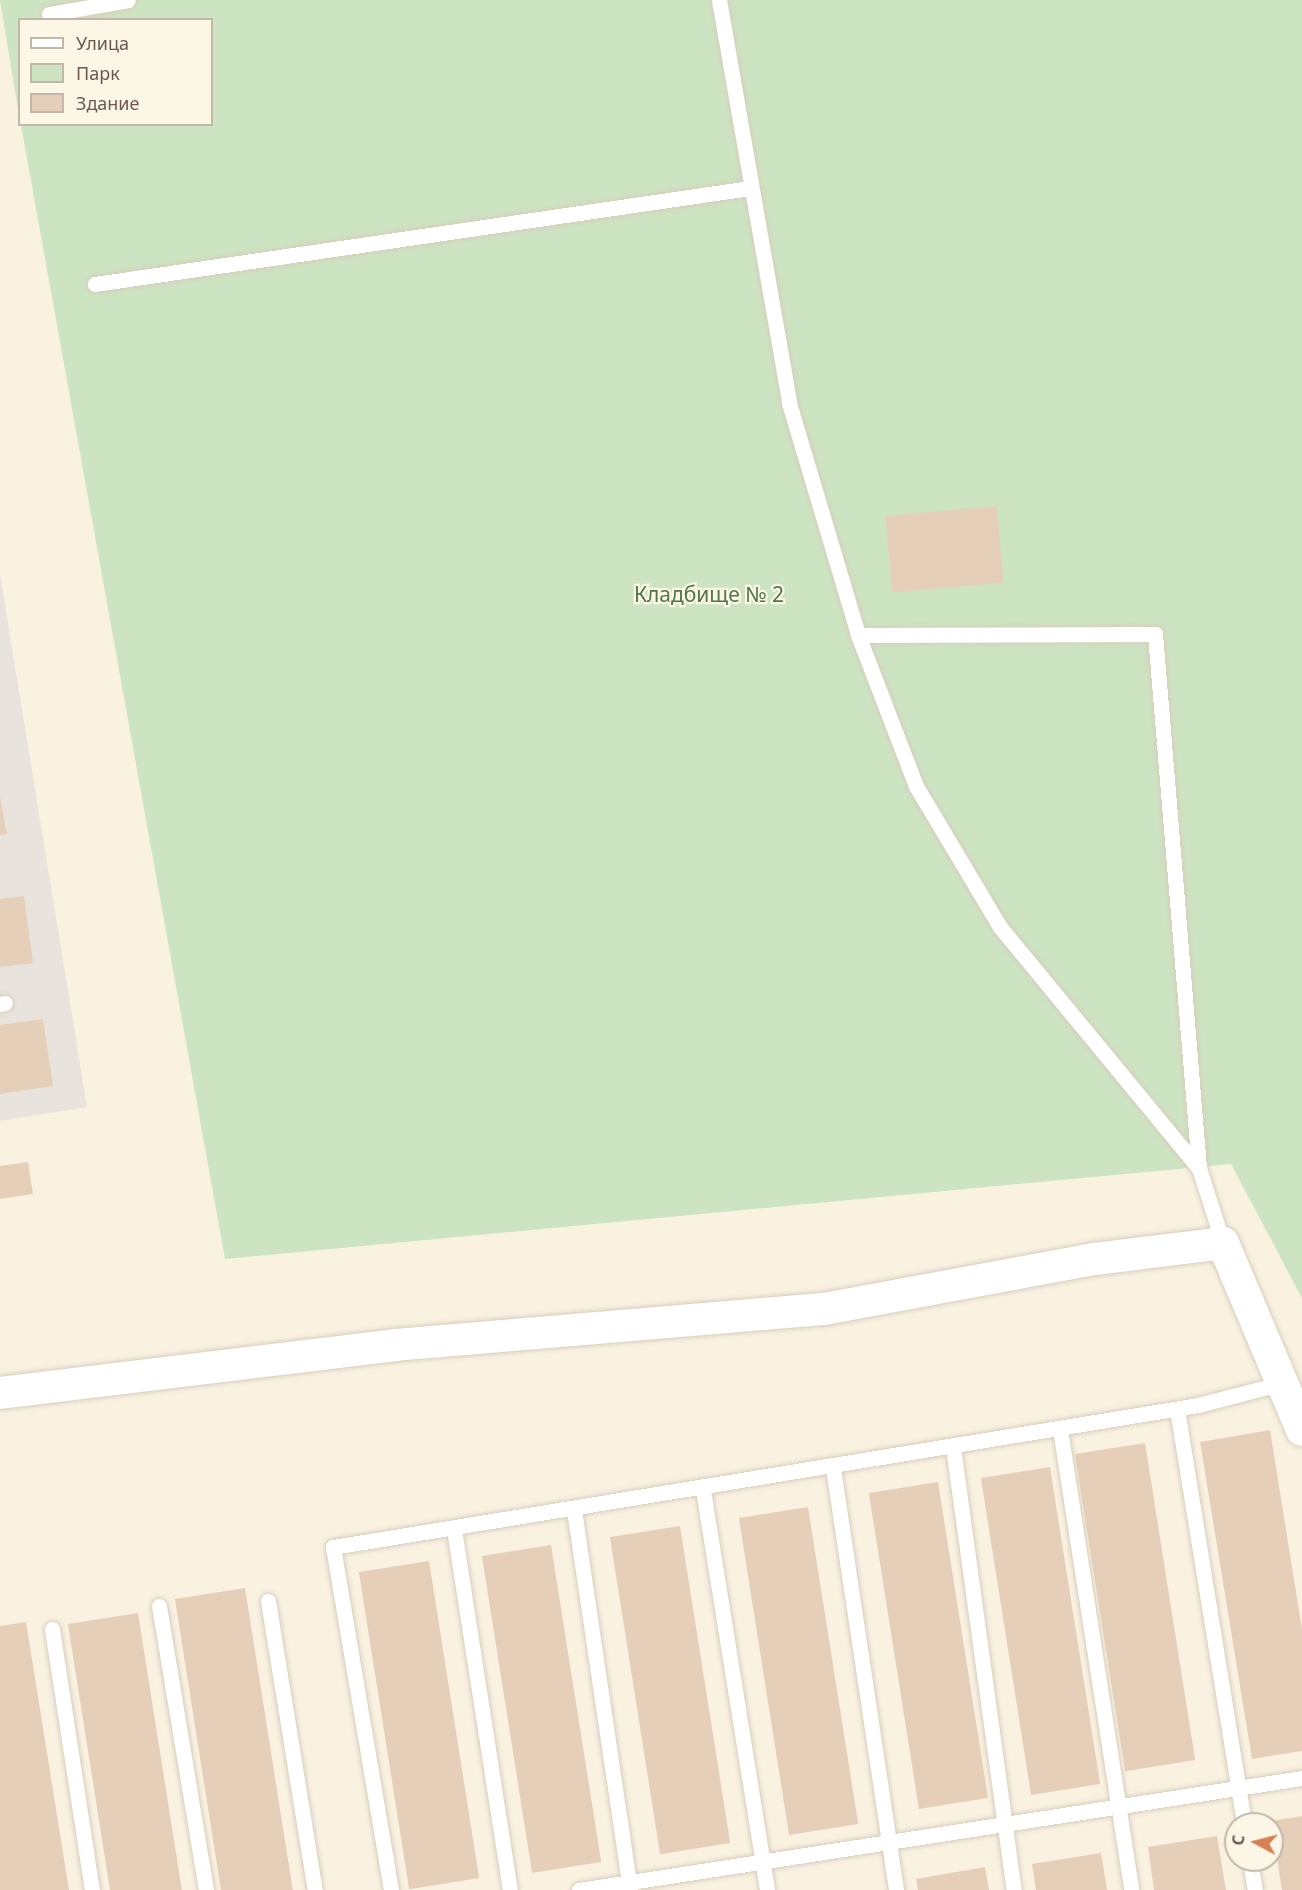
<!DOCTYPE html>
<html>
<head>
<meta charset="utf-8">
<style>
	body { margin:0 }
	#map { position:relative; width:1302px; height:1890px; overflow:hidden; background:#f9f2e1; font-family:"Noto Sans",sans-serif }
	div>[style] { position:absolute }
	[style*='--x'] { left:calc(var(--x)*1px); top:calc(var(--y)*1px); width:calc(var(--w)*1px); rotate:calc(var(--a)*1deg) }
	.industrial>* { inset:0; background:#e8e3dc }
	.green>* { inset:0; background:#cce4c2 }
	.building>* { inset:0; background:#e5cfb8; transform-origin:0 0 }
	.roads { filter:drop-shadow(0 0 2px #d8cdbd) drop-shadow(0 0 2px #d8cdbd) }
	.service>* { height:15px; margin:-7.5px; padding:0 7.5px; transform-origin:7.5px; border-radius:7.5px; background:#fff }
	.minor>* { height:32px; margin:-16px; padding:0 16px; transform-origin:16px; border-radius:16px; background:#fff }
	span { translate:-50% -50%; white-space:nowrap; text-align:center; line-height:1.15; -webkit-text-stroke:4.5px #fcf6e7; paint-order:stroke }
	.park-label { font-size:21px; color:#517748 }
	.legend { position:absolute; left:18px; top:18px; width:195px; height:108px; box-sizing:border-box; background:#fcf6e7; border:2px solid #c2b8a9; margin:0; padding:8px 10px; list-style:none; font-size:18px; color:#6c5b4c }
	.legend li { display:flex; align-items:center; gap:12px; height:30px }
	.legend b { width:30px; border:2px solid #c2b8a9 }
	.north { position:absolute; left:1224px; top:1812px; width:60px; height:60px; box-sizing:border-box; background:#fcf6e7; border:2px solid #c2b8a9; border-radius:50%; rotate:277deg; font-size:16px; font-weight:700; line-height:24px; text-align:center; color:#6c5b4c }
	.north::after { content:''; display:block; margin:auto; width:21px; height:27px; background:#d48155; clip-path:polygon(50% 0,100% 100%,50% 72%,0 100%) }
</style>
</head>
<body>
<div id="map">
	<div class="industrial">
		<div style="clip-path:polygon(0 575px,87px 1107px,0 1121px)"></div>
	</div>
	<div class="green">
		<div style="clip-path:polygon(0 0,1302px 0,1302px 1298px,1231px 1164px,225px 1259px,21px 125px,212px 124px,212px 20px,20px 20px,19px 115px)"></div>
	</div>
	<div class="building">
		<div style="left:997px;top:506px;width:77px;height:112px;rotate:85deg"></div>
		<div style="clip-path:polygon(0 797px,7px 834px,0 835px)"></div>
		<div style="clip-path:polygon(24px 896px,33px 963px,0 967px,0 899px)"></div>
		<div style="clip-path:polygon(43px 1019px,53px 1086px,0 1094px,0 1025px)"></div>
		<div style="clip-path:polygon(28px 1162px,33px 1194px,0 1199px,0 1166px)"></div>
		<div style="clip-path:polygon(1270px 1430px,1302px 1629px,1302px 1751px,1252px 1759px,1200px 1442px)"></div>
		<div style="left:1145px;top:1443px;width:321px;height:71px;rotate:81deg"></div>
		<div style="left:1050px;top:1467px;width:321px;height:70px;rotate:81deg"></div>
		<div style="left:938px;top:1482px;width:320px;height:70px;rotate:81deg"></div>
		<div style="left:808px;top:1507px;width:321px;height:70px;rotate:81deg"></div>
		<div style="left:680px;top:1526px;width:321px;height:71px;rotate:81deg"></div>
		<div style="left:551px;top:1545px;width:321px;height:70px;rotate:81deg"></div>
		<div style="left:429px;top:1561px;width:321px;height:71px;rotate:81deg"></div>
		<div style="left:245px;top:1588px;width:306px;height:71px;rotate:81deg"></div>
		<div style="left:138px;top:1613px;width:281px;height:71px;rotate:81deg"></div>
		<div style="clip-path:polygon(26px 1622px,69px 1890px,0 1890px,0 1626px)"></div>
		<div style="clip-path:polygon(1302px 1816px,1302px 1890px,1282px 1890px,1271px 1821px)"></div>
		<div style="clip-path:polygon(1217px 1836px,1226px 1890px,1154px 1890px,1148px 1847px)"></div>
		<div style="clip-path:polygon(1101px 1853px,1107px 1890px,1036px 1890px,1032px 1864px)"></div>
		<div style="clip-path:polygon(985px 1867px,989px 1890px,918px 1890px,916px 1879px)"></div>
	</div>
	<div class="roads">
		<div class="service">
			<div style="--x:719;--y:0;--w:409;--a:80.1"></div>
			<div style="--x:789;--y:403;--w:242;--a:73.4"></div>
			<div style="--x:49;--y:14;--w:80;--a:-10"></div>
			<div style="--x:95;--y:284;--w:662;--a:-8.34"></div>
			<div style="--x:0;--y:1004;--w:5;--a:-11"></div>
			<div style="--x:1199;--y:1168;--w:536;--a:-94.71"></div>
			<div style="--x:1155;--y:634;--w:297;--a:179.8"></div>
			<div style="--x:858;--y:635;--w:162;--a:69"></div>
			<div style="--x:916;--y:786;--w:164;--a:59.2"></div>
			<div style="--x:1000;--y:927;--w:313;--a:50.5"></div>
			<div style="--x:1199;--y:1168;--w:79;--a:72.3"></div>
			<div style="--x:1177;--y:1409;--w:420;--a:80.8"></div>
			<div style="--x:1060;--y:1429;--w:466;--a:81.2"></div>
			<div style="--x:953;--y:1447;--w:447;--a:82.2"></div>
			<div style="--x:833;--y:1468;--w:427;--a:81.5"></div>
			<div style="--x:703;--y:1490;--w:405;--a:80.9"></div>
			<div style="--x:574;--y:1510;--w:384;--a:81.6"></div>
			<div style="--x:454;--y:1529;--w:365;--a:81.2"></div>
			<div style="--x:268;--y:1601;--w:293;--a:80.8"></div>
			<div style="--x:159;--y:1606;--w:288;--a:80.6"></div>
			<div style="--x:52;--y:1629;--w:264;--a:81.3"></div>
			<div style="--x:1250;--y:1860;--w:30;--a:81"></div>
			<div style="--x:391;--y:1890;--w:348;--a:-99.6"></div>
			<div style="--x:333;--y:1547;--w:877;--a:-9.32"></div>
			<div style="--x:1198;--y:1405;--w:88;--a:-14.5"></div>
			<div style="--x:579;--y:1890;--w:732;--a:-8.81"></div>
		</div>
		<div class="minor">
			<div style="--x:0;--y:1393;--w:397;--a:-6.9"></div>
			<div style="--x:394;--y:1345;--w:432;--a:-4.8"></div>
			<div style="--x:824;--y:1309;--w:276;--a:-10.5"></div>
			<div style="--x:1095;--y:1259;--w:129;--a:-7.1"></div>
			<div style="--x:1223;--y:1243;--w:203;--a:67.1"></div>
		</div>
	</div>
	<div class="park-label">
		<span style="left:709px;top:594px">Кладбище № 2</span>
	</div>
	<ul class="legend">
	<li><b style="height:8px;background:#fff"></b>Улица</li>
	<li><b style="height:16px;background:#cce4c2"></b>Парк</li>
	<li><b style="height:16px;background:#e5cfb8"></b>Здание</li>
	</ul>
	<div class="north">С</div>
</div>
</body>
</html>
